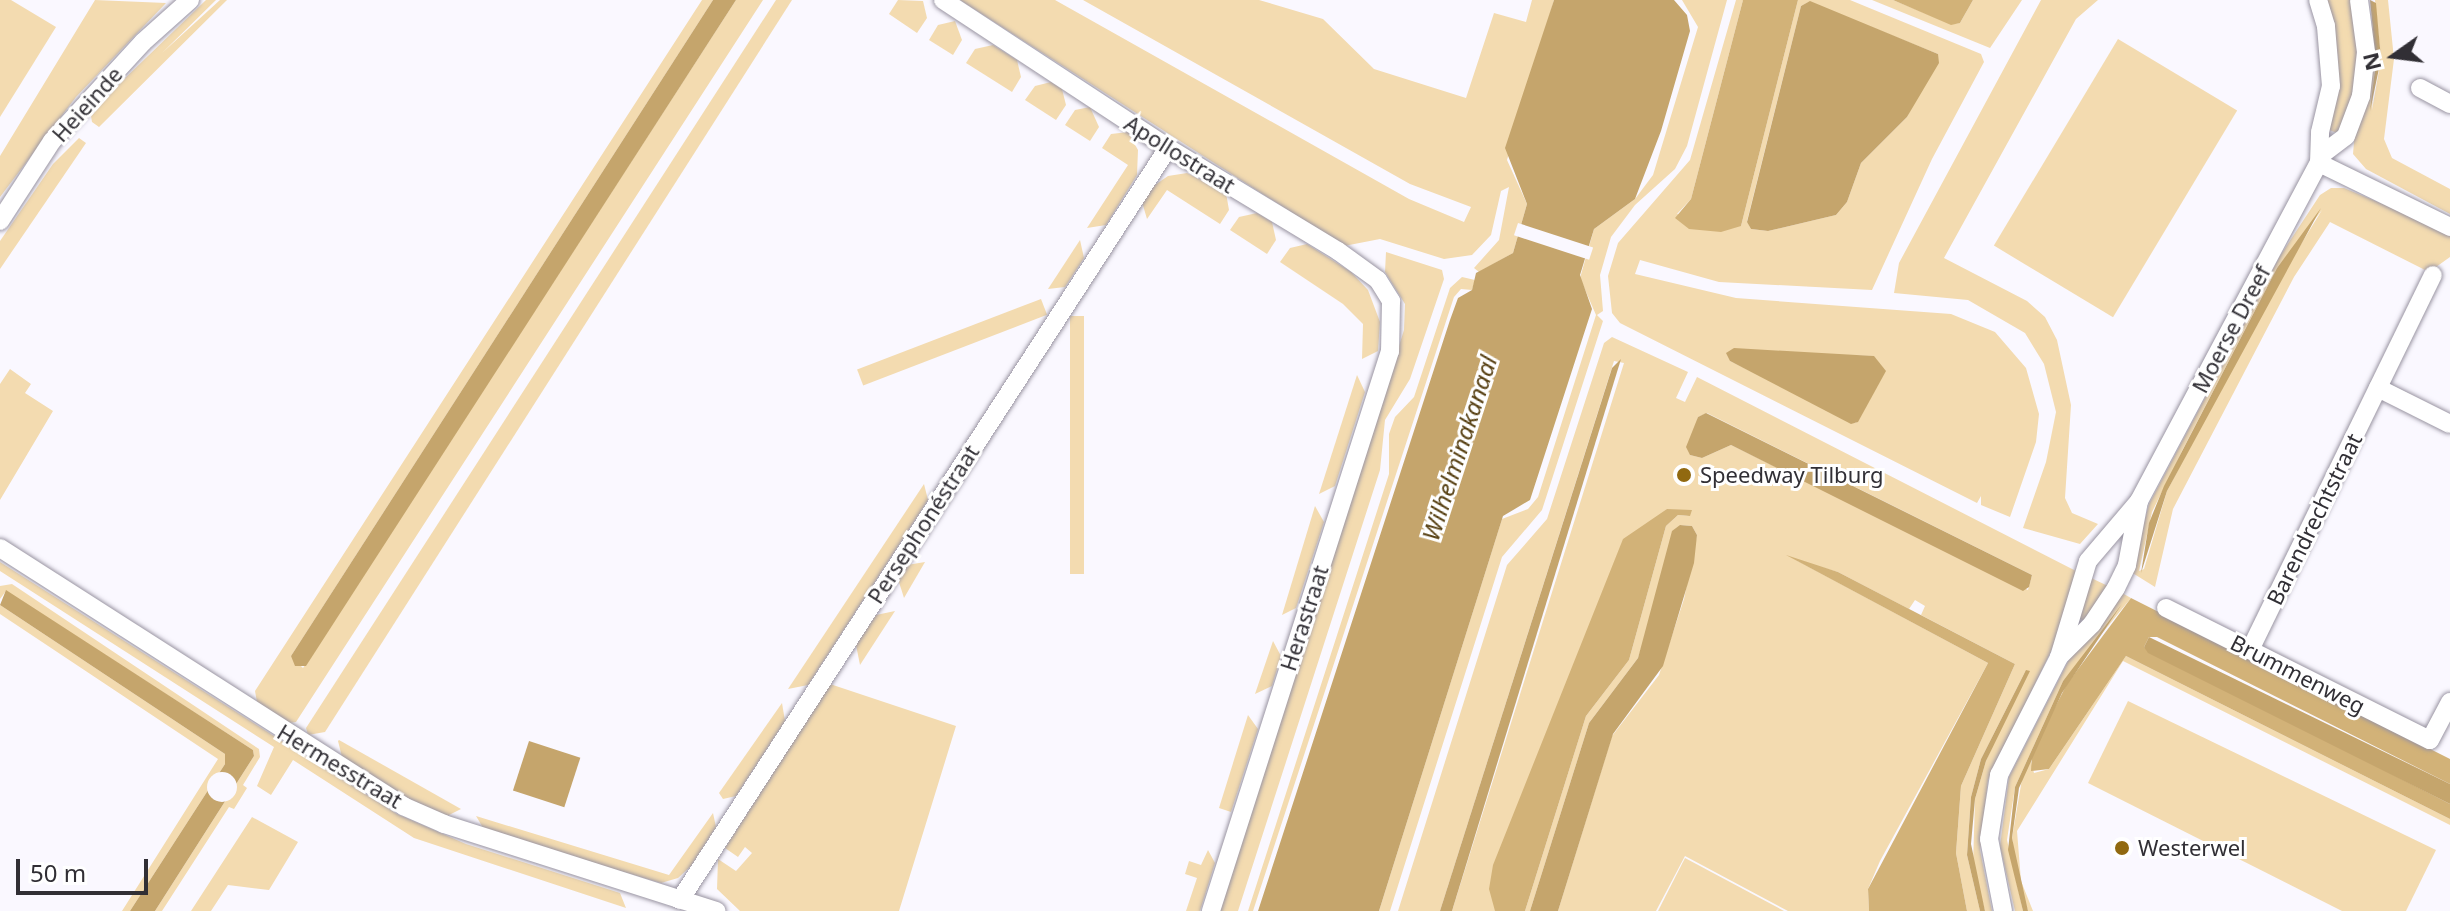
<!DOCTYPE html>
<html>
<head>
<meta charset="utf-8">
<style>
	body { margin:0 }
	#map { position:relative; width:2450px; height:911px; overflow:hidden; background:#faf8ff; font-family:"Noto Sans",sans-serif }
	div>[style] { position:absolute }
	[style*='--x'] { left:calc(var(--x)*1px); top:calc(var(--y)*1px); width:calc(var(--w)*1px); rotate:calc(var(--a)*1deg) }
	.green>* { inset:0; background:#f3dbb0; transform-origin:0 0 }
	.forest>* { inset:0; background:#d2b278 }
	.water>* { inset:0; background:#c5a56c; transform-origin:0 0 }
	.pier>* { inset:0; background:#faf8ff; transform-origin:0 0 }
	.round { border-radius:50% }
	.roads { filter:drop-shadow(0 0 2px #9994a2) drop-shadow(0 0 2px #9994a2) }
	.minor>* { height:18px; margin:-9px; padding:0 9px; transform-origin:9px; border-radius:9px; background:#fff }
	.dots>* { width:22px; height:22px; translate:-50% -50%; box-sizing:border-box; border:4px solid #fff; border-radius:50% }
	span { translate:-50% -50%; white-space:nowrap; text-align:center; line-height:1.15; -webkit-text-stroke:6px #fff; paint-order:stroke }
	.street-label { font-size:22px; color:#312f35 }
	.poi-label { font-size:22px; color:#312f35 }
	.left { translate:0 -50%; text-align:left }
	.water-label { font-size:24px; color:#584114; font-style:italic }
	.north { position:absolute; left:2354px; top:16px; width:80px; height:80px; -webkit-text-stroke:6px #fff; paint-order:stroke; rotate:256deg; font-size:22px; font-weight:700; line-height:32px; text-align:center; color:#312f35 }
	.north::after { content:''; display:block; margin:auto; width:28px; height:36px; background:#312f35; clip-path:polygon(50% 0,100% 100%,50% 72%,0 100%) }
	.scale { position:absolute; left:16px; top:859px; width:132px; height:36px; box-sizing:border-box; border:4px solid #312f35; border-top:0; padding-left:10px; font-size:24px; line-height:28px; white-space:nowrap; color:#312f35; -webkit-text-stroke:6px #fff; paint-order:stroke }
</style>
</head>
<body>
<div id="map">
	<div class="green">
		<div style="clip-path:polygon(0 0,11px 0,56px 27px,0 117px)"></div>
		<div style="clip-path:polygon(95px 0,166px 3px,76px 97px,0 197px,0 156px)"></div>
		<div style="clip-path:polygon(206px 0,216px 0,162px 53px,220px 0,227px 0,99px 127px,92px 122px,91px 116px,120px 83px)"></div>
		<div style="clip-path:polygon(702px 0,713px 0,291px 656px,303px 668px,736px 0,763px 0,296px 722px,289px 723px,257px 702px,255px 691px)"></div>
		<div style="clip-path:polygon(776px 0,792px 0,325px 732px,308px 735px,306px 728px)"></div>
		<div style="clip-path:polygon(898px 0,923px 1px,927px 18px,917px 33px,889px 14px)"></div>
		<div style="clip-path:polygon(960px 0,1055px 0,1409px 199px,1464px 222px,1471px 207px,1410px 184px,1083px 0,1259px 0,1323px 19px,1374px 69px,1466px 98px,1494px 13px,1526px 22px,1532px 0,1554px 0,1507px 160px,1527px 204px,1513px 253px,1479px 272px,1474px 268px,1499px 240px,1509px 187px,1501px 191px,1491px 235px,1472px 255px,1444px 259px,1380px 239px,1344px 246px)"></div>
		<div style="clip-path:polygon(1682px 0,1727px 0,1687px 146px,1675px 169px,1635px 205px,1611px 237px,1600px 275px,1603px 311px,1597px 315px,1603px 321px,1542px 510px,1502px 557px,1390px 911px,1379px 911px,1502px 519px,1528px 509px,1538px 497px,1596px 315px,1580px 278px,1594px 229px,1635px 199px,1653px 175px,1698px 27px)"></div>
		<div style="clip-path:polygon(evenodd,1736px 0,1743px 0,1691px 199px,1677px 214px,1741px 226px,1798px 0,1850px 0,1981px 54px,1984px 62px,1932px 159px,1872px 290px,1719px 282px,1640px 260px,1635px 274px,1736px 298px,1951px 314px,1995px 332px,2026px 368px,2039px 414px,2036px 442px,2010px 517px,1981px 505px,1981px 496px,1977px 503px,1620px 323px,1612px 313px,1608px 276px,1618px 243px,1690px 160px,1736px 0,1809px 2px,1938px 54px,1907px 117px,1861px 163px,1847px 202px,1836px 215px,1768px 231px,1751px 229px,1747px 221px,1801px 6px,1809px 2px,1736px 0,1828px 355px,1874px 356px,1856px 423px,1730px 361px,1828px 355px)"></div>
		<div style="clip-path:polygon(1872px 0,1893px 0,1951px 24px,1960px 23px,1973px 0,2022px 0,1990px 48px)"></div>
		<div style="clip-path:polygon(2041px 0,2098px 0,2076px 19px,1944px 258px,2027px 301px,2045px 317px,2057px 340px,2071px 405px,2065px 498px,2072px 513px,2098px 524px,2080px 544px,2023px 528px,2046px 462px,2056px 412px,2044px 364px,2025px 333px,1968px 300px,1894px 293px,1899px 263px)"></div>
		<div style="clip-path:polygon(2327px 0,2352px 0,2358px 53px,2354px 93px,2340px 134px,2329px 130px,2338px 59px)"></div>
		<div style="clip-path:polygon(2366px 0,2376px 43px,2372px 110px,2381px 59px,2375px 0,2388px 0,2394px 59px,2384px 139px,2392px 158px,2450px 189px,2450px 214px,2366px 169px,2353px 154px)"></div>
		<div style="clip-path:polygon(955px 21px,962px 40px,953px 55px,929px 40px,938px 25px)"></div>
		<div style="left:2118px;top:39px;width:139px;height:241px;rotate:31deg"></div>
		<div style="clip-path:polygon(993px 45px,1017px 60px,1021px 77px,1012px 92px,966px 63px,975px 49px)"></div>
		<div style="clip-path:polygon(1051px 82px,1062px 89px,1066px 105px,1056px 120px,1025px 100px,1035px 86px)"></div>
		<div style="clip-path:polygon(1090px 107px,1099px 127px,1090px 141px,1065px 125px,1075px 110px)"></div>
		<div style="clip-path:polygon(1128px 132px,1138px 150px,1137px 175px,1106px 225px,1087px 228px,1128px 165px,1102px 148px,1111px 134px)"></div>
		<div style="clip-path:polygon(79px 138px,86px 143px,0 269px,0 241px,53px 164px)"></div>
		<div style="clip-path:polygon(1187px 173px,1226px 193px,1229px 210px,1220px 224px,1167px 190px,1147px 219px,1142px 202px,1152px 187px,1168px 176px)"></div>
		<div style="clip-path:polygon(evenodd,2331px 188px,2344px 188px,2450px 232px,2450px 257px,2429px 272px,2330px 222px,2294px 277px,2173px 509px,2155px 587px,2131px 572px,2149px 504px,2280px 256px,2320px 195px,2331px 188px,2322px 210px,2274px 288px,2167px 491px,2144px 569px,2139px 571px,2152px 512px,2183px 449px,2277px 268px,2322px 210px)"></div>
		<div style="clip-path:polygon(1257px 213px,1272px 222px,1276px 240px,1267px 254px,1230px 230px,1239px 217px)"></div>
		<div style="clip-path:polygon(1080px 240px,1084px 258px,1065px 287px,1048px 289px)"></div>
		<div style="clip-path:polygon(1307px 244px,1351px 272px,1368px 290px,1380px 322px,1378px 351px,1362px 359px,1363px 324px,1343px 304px,1280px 262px,1290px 248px)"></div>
		<div style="clip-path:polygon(1386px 252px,1442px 270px,1444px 279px,1410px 379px,1385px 420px,1380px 470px,1238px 911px,1220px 911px,1404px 330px,1405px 304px,1385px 272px)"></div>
		<div style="clip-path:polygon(1462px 277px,1475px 280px,1472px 290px,1461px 289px,1454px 297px,1253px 911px,1248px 911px,1389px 474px,1389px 434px,1395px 417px,1414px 397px,1450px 288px)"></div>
		<div style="left:1041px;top:299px;width:17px;height:197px;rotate:69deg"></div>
		<div style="left:1070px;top:316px;width:14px;height:258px"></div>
		<div style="clip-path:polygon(evenodd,1612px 337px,1688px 372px,1676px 398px,1685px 402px,1697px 377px,2076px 571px,2056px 641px,1988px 780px,1980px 850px,1992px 911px,1985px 911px,1973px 865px,1975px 799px,1986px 761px,2026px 670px,1981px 759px,1971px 797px,1967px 855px,1980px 911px,1967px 911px,1956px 853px,1961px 786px,2015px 664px,1921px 615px,1925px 606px,1915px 600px,1909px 609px,1838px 572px,1796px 560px,1988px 663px,1880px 861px,1868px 889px,1869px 911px,1788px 911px,1685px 856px,1656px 911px,1558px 911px,1612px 736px,1659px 675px,1684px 599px,1697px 535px,1692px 526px,1681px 525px,1638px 658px,1589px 723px,1530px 911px,1525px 911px,1586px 716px,1629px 660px,1666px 526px,1678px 515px,1690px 516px,1667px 509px,1495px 911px,1452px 911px,1624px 363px,1614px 361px,1440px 911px,1398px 911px,1507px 565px,1547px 519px,1604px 343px,1612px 337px,1707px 413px,2032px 575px,2028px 590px,1731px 445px,1702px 458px,1690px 455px,1698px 417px,1707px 413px)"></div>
		<div style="clip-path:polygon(10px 369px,31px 384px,25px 393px,53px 411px,0 500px,0 384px)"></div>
		<div style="clip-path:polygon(1357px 375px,1365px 392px,1335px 486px,1319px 494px)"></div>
		<div style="clip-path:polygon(924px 484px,928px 500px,808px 685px,788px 689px)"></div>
		<div style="clip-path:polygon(1315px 506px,1324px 522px,1296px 608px,1282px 615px)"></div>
		<div style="clip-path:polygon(0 562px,397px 814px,466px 844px,620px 893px,626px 908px,414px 838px,293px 760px,271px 795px,257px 786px,274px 747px,0 571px)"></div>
		<div style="clip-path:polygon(925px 562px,904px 598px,898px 579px,907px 565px)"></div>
		<div style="clip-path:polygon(2089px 577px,2108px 586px,2084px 621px,2075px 616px)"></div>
		<div style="clip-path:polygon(12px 584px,259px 749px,260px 757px,243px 785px,247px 788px,234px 809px,229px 807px,162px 911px,155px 911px,254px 756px,253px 750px,6px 591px,0 599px,0 586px)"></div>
		<div style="clip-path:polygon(2122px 593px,2131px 598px,2063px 681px,2015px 787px,2007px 840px,2023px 911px,2015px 911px,2000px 846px,2009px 777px,2073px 652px)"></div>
		<div style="clip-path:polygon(0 605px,225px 754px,225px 764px,130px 911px,122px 911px,218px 759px,0 614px)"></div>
		<div style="clip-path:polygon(895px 611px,860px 665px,856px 645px,876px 615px)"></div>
		<div style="clip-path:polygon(1273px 641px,1281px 656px,1272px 686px,1255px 694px)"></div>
		<div style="clip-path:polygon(2126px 656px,2450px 819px,2450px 825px,2123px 661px,2017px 831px,2021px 881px,2033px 911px,2028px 911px,2017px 877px,2012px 838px,2022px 779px,2030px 759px,2034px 773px,2049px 769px)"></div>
		<div style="clip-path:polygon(830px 684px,956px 726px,899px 911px,740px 911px,717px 889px,718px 859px,736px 871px,752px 853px,745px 847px,738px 857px,725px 848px)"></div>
		<div style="clip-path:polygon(2128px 701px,2436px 850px,2406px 911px,2342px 911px,2088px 783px)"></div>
		<div style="clip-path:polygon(782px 703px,785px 721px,736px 796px,723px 799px,719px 793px)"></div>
		<div style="clip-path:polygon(1248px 715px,1258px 729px,1231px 812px,1219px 808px)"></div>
		<div style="clip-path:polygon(338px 741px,339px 740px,461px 809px,445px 817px,409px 800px,342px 757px)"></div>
		<div style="clip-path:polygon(713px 813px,716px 827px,691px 866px,678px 878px,661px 883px,485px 831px,476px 816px,669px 875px)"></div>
		<div style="clip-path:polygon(252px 817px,298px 842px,269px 890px,228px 885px,211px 911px,191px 911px)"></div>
		<div style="clip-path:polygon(1208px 850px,1215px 863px,1200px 911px,1186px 911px,1197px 878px,1185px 874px,1189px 861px,1201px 865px)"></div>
		<div style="clip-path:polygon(1685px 858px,1784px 911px,1658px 911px)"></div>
	</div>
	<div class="forest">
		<div style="clip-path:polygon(1743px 0,1798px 0,1741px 226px,1721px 232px,1689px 229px,1675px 218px,1691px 199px)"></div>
		<div style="clip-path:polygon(1893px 0,1973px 0,1960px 23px,1951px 25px)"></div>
		<div style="clip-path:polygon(1667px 509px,1692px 510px,1690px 516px,1678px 515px,1666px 526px,1629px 660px,1586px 716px,1525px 911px,1495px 911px,1489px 889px,1493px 865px,1623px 539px)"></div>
		<div style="clip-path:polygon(1786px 555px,1838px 572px,2015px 664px,1961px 786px,1956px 853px,1967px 911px,1869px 911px,1868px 889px,1988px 663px)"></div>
		<div style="clip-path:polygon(2131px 598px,2450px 759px,2450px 784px,2157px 637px,2149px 637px,2144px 647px,2450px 804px,2450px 819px,2126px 656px,2049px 769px,2031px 771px,2032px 752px,2067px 684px)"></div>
	</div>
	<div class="water">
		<div style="clip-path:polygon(713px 0,736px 0,306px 666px,295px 666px,291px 656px)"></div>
		<div style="clip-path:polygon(1554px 0,1674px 0,1687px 15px,1690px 31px,1661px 131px,1635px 199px,1594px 229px,1580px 275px,1592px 309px,1530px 500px,1503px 516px,1379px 911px,1258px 911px,1450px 320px,1458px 298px,1472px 290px,1476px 273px,1513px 253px,1527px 204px,1505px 148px)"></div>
		<div style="clip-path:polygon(2370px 0,2376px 3px,2381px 59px,2370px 111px,2376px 60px)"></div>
		<div style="clip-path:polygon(1810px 1px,1938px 54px,1939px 63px,1907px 117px,1861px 163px,1847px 202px,1836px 215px,1768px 231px,1751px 229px,1747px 222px,1801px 6px)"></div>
		<div style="clip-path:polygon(2321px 208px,2167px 491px,2141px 573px,2149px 523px,2164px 486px,2277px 268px)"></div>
		<div style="clip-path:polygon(1734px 348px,1874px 356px,1886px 371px,1858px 422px,1851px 424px,1730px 361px,1726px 353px)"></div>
		<div style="clip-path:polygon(1621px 359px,1452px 911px,1440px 911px,1612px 368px)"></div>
		<div style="clip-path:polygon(1706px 413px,2032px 575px,2029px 587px,2023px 591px,1731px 445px,1702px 458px,1690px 455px,1686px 447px,1698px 417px)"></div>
		<div style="clip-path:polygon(1680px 525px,1692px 526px,1697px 535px,1694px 563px,1663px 666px,1613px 734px,1558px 911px,1530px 911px,1589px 723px,1638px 658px,1672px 531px)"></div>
		<div style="clip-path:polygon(6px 590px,253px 750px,254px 756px,155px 911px,130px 911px,225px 764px,225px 754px,0 605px)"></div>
		<div style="clip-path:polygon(2122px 604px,2062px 693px,2019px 788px,2012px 838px,2028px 911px,2023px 911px,2008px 850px,2015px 787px,2063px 681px)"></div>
		<div style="clip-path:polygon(2149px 637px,2450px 784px,2450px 804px,2148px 653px,2144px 647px)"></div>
		<div style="clip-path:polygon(2026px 670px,2030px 671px,1986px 761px,1975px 799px,1971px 844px,1985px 911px,1980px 911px,1967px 855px,1971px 797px,1981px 759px)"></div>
		<div style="left:529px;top:741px;width:54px;height:52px;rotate:18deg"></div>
	</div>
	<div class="pier">
		<div style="left:1518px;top:223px;width:79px;height:13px;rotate:18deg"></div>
		<div class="round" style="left:207px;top:772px;width:30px;height:30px"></div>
	</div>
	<div class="roads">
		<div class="minor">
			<div style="--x:943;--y:0;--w:269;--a:33.3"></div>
			<div style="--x:1168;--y:148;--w:199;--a:31.2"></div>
			<div style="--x:1338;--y:251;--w:49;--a:35.9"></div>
			<div style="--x:1378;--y:280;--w:25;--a:58"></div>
			<div style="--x:1391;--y:301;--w:50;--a:91.1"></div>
			<div style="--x:1390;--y:351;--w:588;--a:107.73"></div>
			<div style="--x:2420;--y:88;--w:34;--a:28"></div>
			<div style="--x:2321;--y:155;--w:31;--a:-37"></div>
			<div style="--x:2346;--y:136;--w:43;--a:-69.4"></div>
			<div style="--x:2361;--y:96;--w:44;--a:-83.5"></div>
			<div style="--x:2366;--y:52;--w:52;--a:-97.7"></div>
			<div style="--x:2319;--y:163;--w:146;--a:26"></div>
			<div style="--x:0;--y:221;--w:95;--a:-57"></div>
			<div style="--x:52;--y:141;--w:134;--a:-47.4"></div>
			<div style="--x:143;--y:42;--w:63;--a:-41.8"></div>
			<div style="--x:2378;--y:388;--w:80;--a:26.6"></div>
			<div style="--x:0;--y:548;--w:479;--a:32.6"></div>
			<div style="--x:403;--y:806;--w:45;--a:23.7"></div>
			<div style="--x:444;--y:824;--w:286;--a:17.7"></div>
			<div style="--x:2166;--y:608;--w:295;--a:26.6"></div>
			<div style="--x:2430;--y:740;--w:43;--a:-62.2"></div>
			<div style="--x:2250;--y:650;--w:417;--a:-64"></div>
			<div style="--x:2059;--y:657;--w:100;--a:-73.2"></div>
			<div style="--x:2088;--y:561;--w:79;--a:-49.6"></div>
			<div style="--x:2139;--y:501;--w:383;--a:-62"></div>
			<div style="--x:2319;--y:163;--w:31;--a:-88"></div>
			<div style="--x:2320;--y:132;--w:47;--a:-76.6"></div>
			<div style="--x:2331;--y:86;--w:60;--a:-94.8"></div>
			<div style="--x:2326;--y:26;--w:27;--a:-107"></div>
			<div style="--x:680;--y:900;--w:896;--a:-57.02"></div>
			<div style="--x:2003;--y:911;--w:73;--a:-101"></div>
			<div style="--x:1989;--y:839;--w:65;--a:-81.1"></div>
			<div style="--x:1999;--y:775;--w:132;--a:-63"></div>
			<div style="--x:2059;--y:657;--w:47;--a:-45"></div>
			<div style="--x:2092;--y:624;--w:43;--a:-56.3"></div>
			<div style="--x:2116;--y:588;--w:25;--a:-64"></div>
			<div style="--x:2127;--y:565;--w:65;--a:-79.4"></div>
		</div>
	</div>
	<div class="dots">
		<div style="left:1684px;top:475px;background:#916910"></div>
		<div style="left:2122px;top:848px;background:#916910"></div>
	</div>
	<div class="street-label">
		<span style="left:87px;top:104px;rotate:-48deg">Heieinde</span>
		<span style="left:1180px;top:154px;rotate:32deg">Apollostraat</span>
		<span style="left:2231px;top:329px;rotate:-62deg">Moerse Dreef</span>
		<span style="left:2314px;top:519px;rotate:-64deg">Barendrechtstraat</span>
		<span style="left:923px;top:524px;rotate:-57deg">Persephonéstraat</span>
		<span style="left:1304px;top:618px;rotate:-72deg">Herastraat</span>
		<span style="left:2298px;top:674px;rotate:27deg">Brummenweg</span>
		<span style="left:340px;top:766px;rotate:31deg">Hermesstraat</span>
	</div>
	<div class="poi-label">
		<span class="left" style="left:1700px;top:475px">Speedway Tilburg</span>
		<span class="left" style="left:2138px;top:848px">Westerwel</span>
	</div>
	<div class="water-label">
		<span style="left:1459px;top:448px;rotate:-72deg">Wilhelminakanaal</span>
	</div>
	<div class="north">N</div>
	<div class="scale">50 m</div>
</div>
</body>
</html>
